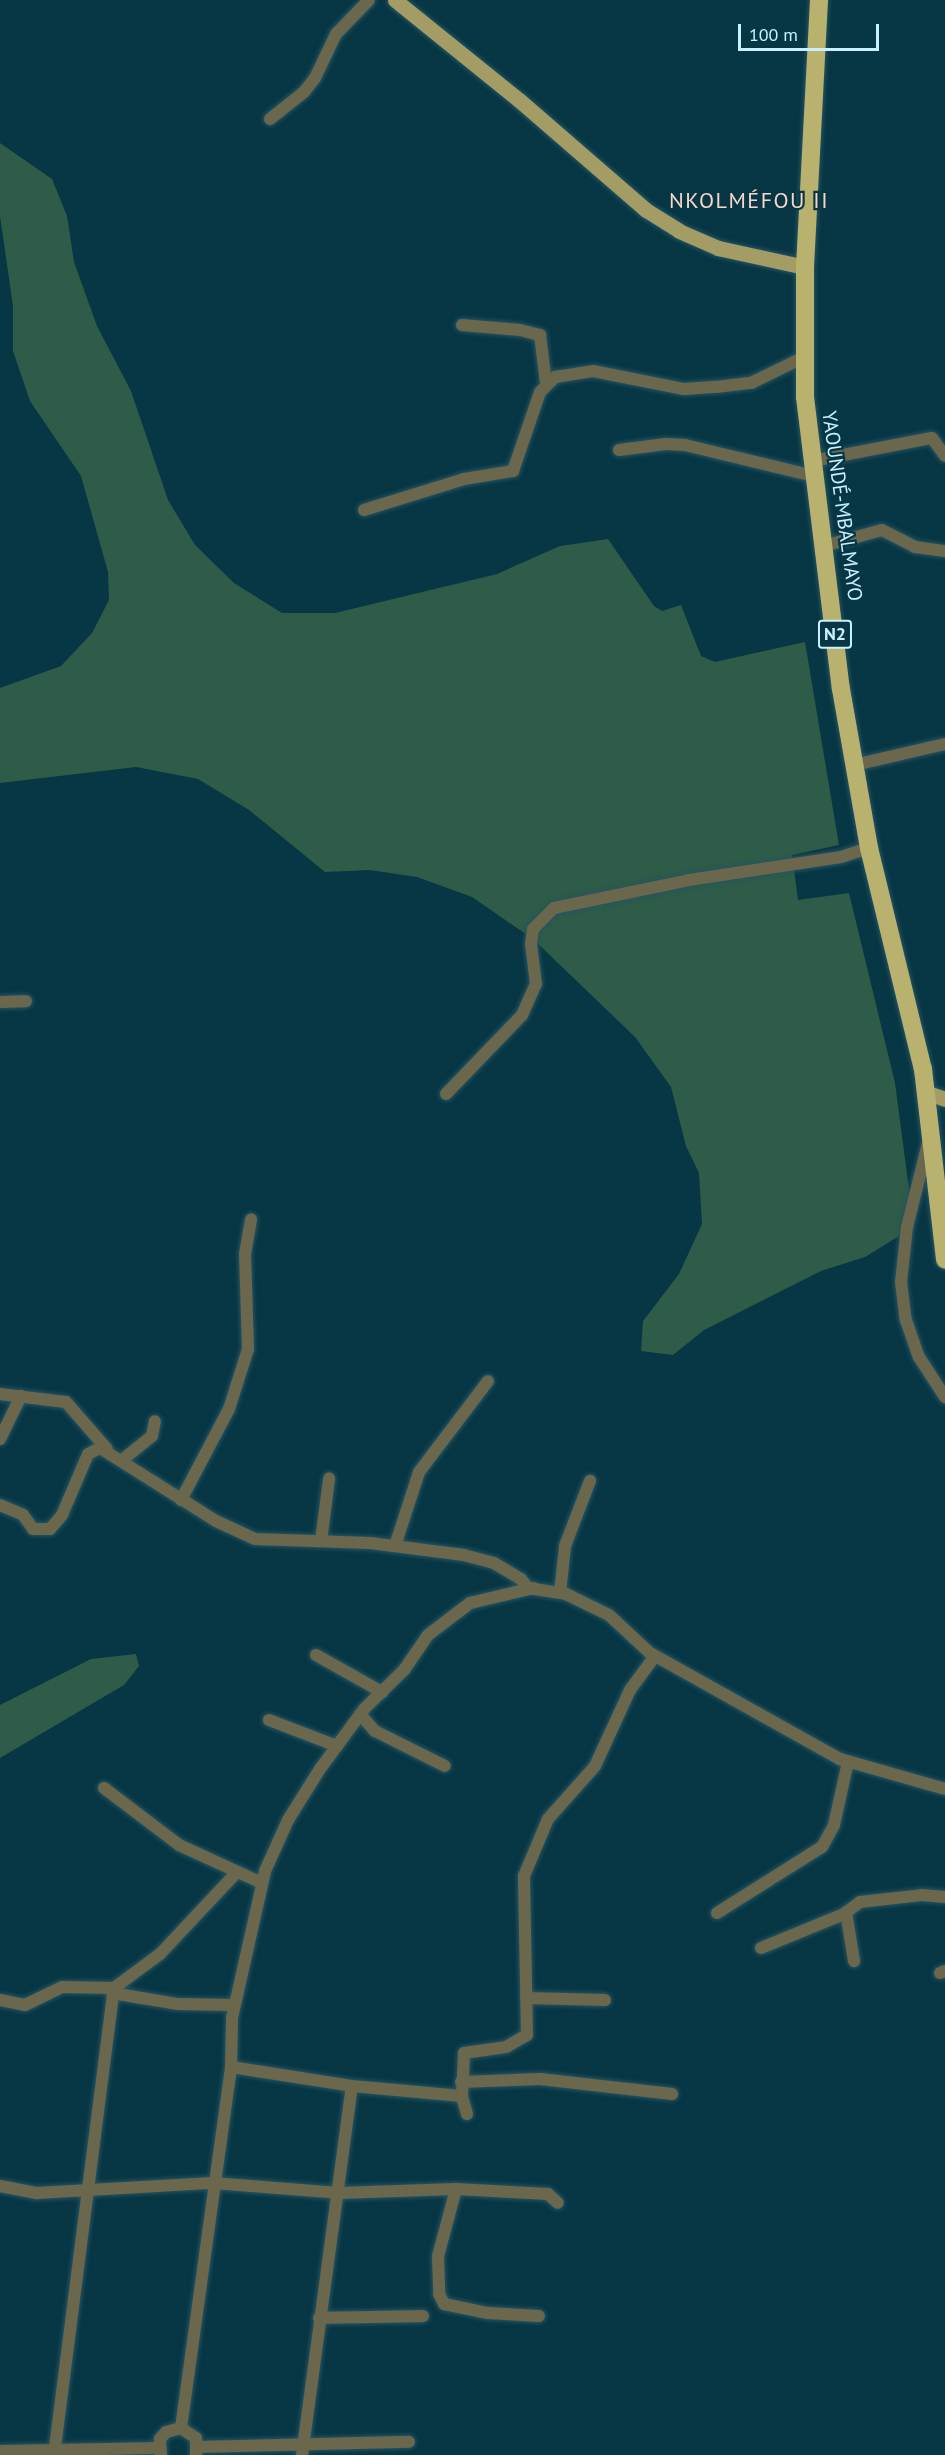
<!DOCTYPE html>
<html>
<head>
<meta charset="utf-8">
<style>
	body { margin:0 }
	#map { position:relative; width:945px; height:2455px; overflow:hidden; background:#073644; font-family:"PT Sans",sans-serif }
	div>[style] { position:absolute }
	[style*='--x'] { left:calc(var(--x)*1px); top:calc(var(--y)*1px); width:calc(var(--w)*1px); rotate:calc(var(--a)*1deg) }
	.green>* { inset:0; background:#2e5c48 }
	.roads { filter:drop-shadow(0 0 2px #265462) drop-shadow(0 0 2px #265462) }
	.minor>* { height:12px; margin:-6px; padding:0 6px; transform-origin:6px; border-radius:6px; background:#6a674d }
	.major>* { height:15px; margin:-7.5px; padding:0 7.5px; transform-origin:7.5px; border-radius:7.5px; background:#a39d65 }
	.highway>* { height:18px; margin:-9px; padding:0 9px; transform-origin:9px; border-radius:9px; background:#b9b26e }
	span { translate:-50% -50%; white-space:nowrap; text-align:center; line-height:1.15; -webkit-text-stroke:4.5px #073644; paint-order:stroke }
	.shield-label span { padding:2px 4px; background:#073644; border:2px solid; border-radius:4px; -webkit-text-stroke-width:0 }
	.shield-label { font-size:18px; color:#c9f0fe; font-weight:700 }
	.street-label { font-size:20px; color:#c9f0fe }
	.quarter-label { font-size:22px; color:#f7d7ca; letter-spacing:1.5px }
	.scale { position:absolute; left:738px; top:24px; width:141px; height:27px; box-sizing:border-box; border:3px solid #c9f0fe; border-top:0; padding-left:8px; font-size:18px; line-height:21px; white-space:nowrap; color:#c9f0fe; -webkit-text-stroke:4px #073644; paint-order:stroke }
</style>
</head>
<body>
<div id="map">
	<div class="green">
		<div style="clip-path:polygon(0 143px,52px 179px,67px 216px,74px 262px,97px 326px,131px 391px,168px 500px,195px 545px,234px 583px,282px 613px,335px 613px,497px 574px,560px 546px,608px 539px,654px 606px,662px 611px,681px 605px,701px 656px,715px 662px,805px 642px,839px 845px,792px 855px,798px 900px,849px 893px,895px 1083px,914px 1227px,865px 1257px,821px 1271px,704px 1330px,673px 1355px,641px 1351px,643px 1321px,679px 1274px,702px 1224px,699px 1173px,686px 1146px,671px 1087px,635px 1037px,533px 939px,472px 897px,417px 877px,370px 870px,325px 872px,249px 810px,198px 779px,136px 767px,0 783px,0 688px,61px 666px,92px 633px,109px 600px,108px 572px,81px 476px,30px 401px,13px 351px,13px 306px,0 216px)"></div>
		<div style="clip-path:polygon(136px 1654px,139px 1666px,124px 1685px,0 1758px,0 1705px,91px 1659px)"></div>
	</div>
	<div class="roads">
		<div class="minor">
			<div style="--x:270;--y:119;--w:43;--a:-38.5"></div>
			<div style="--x:304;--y:92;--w:18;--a:-52"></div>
			<div style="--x:315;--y:78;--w:49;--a:-64.5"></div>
			<div style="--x:336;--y:34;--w:47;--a:-45.9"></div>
			<div style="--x:462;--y:325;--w:58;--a:4.9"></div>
			<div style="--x:520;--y:330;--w:21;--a:14"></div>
			<div style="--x:540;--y:335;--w:48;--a:82.9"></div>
			<div style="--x:619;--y:450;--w:47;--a:-7.3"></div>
			<div style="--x:666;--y:444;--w:19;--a:3"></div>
			<div style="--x:685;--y:445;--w:133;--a:13.5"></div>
			<div style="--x:812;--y:461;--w:122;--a:-10.9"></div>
			<div style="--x:932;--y:438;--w:22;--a:54"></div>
			<div style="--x:364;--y:510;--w:105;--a:-17.2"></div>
			<div style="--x:464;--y:479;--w:50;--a:-9.3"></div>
			<div style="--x:513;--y:471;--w:83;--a:-71.1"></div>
			<div style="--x:540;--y:392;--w:21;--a:-45"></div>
			<div style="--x:555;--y:377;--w:38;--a:-9"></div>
			<div style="--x:593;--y:371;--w:93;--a:11.2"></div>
			<div style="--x:684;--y:389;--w:32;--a:-4"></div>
			<div style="--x:716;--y:387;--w:35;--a:-7"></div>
			<div style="--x:751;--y:383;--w:59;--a:-26.1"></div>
			<div style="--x:824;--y:546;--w:60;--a:-15.4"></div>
			<div style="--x:882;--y:530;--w:37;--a:27"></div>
			<div style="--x:915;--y:547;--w:30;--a:8"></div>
			<div style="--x:854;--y:765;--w:93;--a:-13"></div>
			<div style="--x:0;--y:1002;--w:26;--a:-2"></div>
			<div style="--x:446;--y:1094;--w:110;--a:-46.1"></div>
			<div style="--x:522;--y:1015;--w:34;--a:-66"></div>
			<div style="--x:536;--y:984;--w:40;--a:-97.1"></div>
			<div style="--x:531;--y:944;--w:15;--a:-82"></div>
			<div style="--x:533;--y:929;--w:30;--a:-45"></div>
			<div style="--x:554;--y:908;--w:138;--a:-11.7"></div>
			<div style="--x:689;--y:880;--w:154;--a:-8.6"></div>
			<div style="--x:841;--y:857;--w:29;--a:-18"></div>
			<div style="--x:929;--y:1139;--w:91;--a:104"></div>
			<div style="--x:907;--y:1227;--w:55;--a:96.2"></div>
			<div style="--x:901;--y:1282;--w:38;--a:83"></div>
			<div style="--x:906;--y:1320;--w:39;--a:71"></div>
			<div style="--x:919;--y:1357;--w:48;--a:57"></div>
			<div style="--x:0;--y:1394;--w:66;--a:6.9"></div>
			<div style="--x:66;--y:1402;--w:62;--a:48.9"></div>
			<div style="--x:0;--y:1439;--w:48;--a:-64"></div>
			<div style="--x:121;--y:1461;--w:40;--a:-39"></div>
			<div style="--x:152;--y:1436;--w:15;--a:-79"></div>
			<div style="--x:181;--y:1500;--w:103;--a:-62.2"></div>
			<div style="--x:229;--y:1409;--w:63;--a:-72.4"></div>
			<div style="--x:248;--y:1349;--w:95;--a:-91.8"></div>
			<div style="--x:245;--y:1254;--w:35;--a:-80"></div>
			<div style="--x:0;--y:1505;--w:25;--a:23"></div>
			<div style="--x:23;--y:1515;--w:17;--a:54"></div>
			<div style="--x:33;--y:1529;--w:17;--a:0"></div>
			<div style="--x:50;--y:1529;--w:18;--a:-49"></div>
			<div style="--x:62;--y:1515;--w:66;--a:-66.9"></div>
			<div style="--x:88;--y:1454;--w:13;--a:-27"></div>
			<div style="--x:100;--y:1448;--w:137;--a:32.2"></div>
			<div style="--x:216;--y:1521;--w:43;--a:24.8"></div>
			<div style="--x:255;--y:1539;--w:115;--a:2"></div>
			<div style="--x:370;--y:1543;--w:95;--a:7.3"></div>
			<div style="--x:464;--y:1555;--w:31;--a:15"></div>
			<div style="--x:494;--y:1563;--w:31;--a:31"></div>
			<div style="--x:521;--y:1579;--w:11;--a:52"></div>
			<div style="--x:528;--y:1588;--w:38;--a:9"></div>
			<div style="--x:566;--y:1594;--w:48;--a:26"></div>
			<div style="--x:609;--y:1615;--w:56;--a:42.8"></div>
			<div style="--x:650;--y:1653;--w:218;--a:29.2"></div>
			<div style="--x:840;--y:1759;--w:109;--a:15.9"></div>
			<div style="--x:321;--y:1541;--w:63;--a:-82.6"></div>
			<div style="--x:395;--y:1546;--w:78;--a:-72"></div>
			<div style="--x:419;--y:1472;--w:114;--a:-52.8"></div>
			<div style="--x:560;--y:1593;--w:47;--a:-83.9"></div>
			<div style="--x:565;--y:1546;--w:70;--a:-69"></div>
			<div style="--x:316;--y:1655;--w:76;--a:29.3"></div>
			<div style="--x:360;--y:1714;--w:23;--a:49"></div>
			<div style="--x:375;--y:1731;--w:78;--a:26.6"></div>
			<div style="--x:269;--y:1720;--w:73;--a:20.9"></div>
			<div style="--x:104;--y:1788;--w:94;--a:37.2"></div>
			<div style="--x:179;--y:1845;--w:91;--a:24.6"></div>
			<div style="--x:846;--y:1912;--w:50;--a:80.7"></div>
			<div style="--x:717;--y:1913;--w:124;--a:-32.2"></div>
			<div style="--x:822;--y:1847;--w:25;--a:-61"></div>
			<div style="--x:834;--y:1825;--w:65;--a:-77.5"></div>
			<div style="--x:761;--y:1948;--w:90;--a:-22.3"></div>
			<div style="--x:844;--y:1914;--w:20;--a:-37"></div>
			<div style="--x:860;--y:1902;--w:62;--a:-6.4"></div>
			<div style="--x:922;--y:1895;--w:23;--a:5"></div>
			<div style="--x:940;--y:1973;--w:5;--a:-22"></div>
			<div style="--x:112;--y:1993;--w:67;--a:9.5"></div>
			<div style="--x:178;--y:2004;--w:56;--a:1"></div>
			<div style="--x:526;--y:1998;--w:79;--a:1.5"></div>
			<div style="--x:0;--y:2000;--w:25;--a:11"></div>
			<div style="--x:25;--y:2005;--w:41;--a:-25.9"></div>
			<div style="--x:62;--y:1987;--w:52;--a:1.1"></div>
			<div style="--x:231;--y:2067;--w:122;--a:8.9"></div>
			<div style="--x:352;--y:2086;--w:110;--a:5.2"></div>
			<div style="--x:461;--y:2082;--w:79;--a:-2.2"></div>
			<div style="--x:540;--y:2079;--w:133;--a:6.5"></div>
			<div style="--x:467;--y:2114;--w:19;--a:-106"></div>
			<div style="--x:462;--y:2096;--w:43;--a:-87.3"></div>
			<div style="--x:464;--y:2053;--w:42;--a:-8.1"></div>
			<div style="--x:506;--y:2047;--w:24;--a:-30"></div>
			<div style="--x:527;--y:2035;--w:159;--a:-91.1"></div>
			<div style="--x:524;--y:1876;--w:62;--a:-67.2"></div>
			<div style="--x:548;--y:1819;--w:71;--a:-48.4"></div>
			<div style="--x:595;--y:1766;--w:84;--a:-65.3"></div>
			<div style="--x:630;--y:1690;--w:42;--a:-53.7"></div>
			<div style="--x:0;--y:2186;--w:38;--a:11"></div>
			<div style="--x:37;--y:2193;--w:176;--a:-3.3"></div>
			<div style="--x:213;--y:2183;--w:126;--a:4.5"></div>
			<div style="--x:339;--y:2193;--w:117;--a:-2"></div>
			<div style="--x:456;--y:2189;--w:69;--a:105"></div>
			<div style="--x:438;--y:2256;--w:38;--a:88"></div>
			<div style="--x:439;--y:2294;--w:11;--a:63"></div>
			<div style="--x:444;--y:2304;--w:45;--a:11.6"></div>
			<div style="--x:488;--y:2313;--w:51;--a:3.4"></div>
			<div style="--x:456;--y:2189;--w:92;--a:3.1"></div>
			<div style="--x:548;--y:2194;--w:13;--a:42"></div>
			<div style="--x:319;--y:2318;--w:104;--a:-1.1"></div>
			<div style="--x:181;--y:2428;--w:364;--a:-82.1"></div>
			<div style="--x:231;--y:2067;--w:49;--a:-88.8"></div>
			<div style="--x:232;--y:2018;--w:151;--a:-77.3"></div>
			<div style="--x:265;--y:1871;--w:56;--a:-65.7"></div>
			<div style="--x:288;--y:1820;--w:60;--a:-57.9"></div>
			<div style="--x:320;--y:1769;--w:74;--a:-53.7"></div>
			<div style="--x:364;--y:1709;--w:56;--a:-44.3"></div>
			<div style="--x:404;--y:1670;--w:42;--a:-55.6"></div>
			<div style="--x:428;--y:1635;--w:53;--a:-37.3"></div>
			<div style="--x:470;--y:1603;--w:65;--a:-13.4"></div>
			<div style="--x:198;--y:2447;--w:211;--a:-1.4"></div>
			<div style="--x:0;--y:2451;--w:159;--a:-1.1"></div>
			<div style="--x:54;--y:2455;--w:471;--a:-82.7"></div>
			<div style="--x:114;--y:1988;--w:57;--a:-36.5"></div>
			<div style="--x:160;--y:1954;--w:111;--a:-46.8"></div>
			<div style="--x:161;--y:2455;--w:16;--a:-94"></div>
			<div style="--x:160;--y:2439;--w:9;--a:-49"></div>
			<div style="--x:166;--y:2432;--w:16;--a:-15"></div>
			<div style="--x:181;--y:2428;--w:18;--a:34"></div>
			<div style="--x:196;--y:2438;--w:17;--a:90"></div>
			<div style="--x:302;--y:2455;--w:372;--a:-82.3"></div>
		</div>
		<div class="major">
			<div style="--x:395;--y:0;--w:159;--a:38.9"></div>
			<div style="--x:519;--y:100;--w:168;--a:40.9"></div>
			<div style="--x:646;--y:210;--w:39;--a:32"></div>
			<div style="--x:679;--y:231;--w:43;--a:23.6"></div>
			<div style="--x:718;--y:248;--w:89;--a:12.3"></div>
			<div style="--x:925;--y:1092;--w:21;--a:19"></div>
		</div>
		<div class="highway">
			<div style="--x:819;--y:0;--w:267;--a:93"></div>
			<div style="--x:805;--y:267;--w:130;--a:90"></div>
			<div style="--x:805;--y:397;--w:294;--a:83"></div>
			<div style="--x:841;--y:689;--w:161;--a:80"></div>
			<div style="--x:869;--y:848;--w:228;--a:76.3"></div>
			<div style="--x:923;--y:1069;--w:192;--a:83.4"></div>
		</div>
	</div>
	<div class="shield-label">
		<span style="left:835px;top:634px">N2</span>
	</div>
	<div class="street-label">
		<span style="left:842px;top:506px;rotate:82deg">YAOUNDÉ-MBALMAYO</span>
	</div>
	<div class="quarter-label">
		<span style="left:749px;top:201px">NKOLMÉFOU II</span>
	</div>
	<div class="scale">100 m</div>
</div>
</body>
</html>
